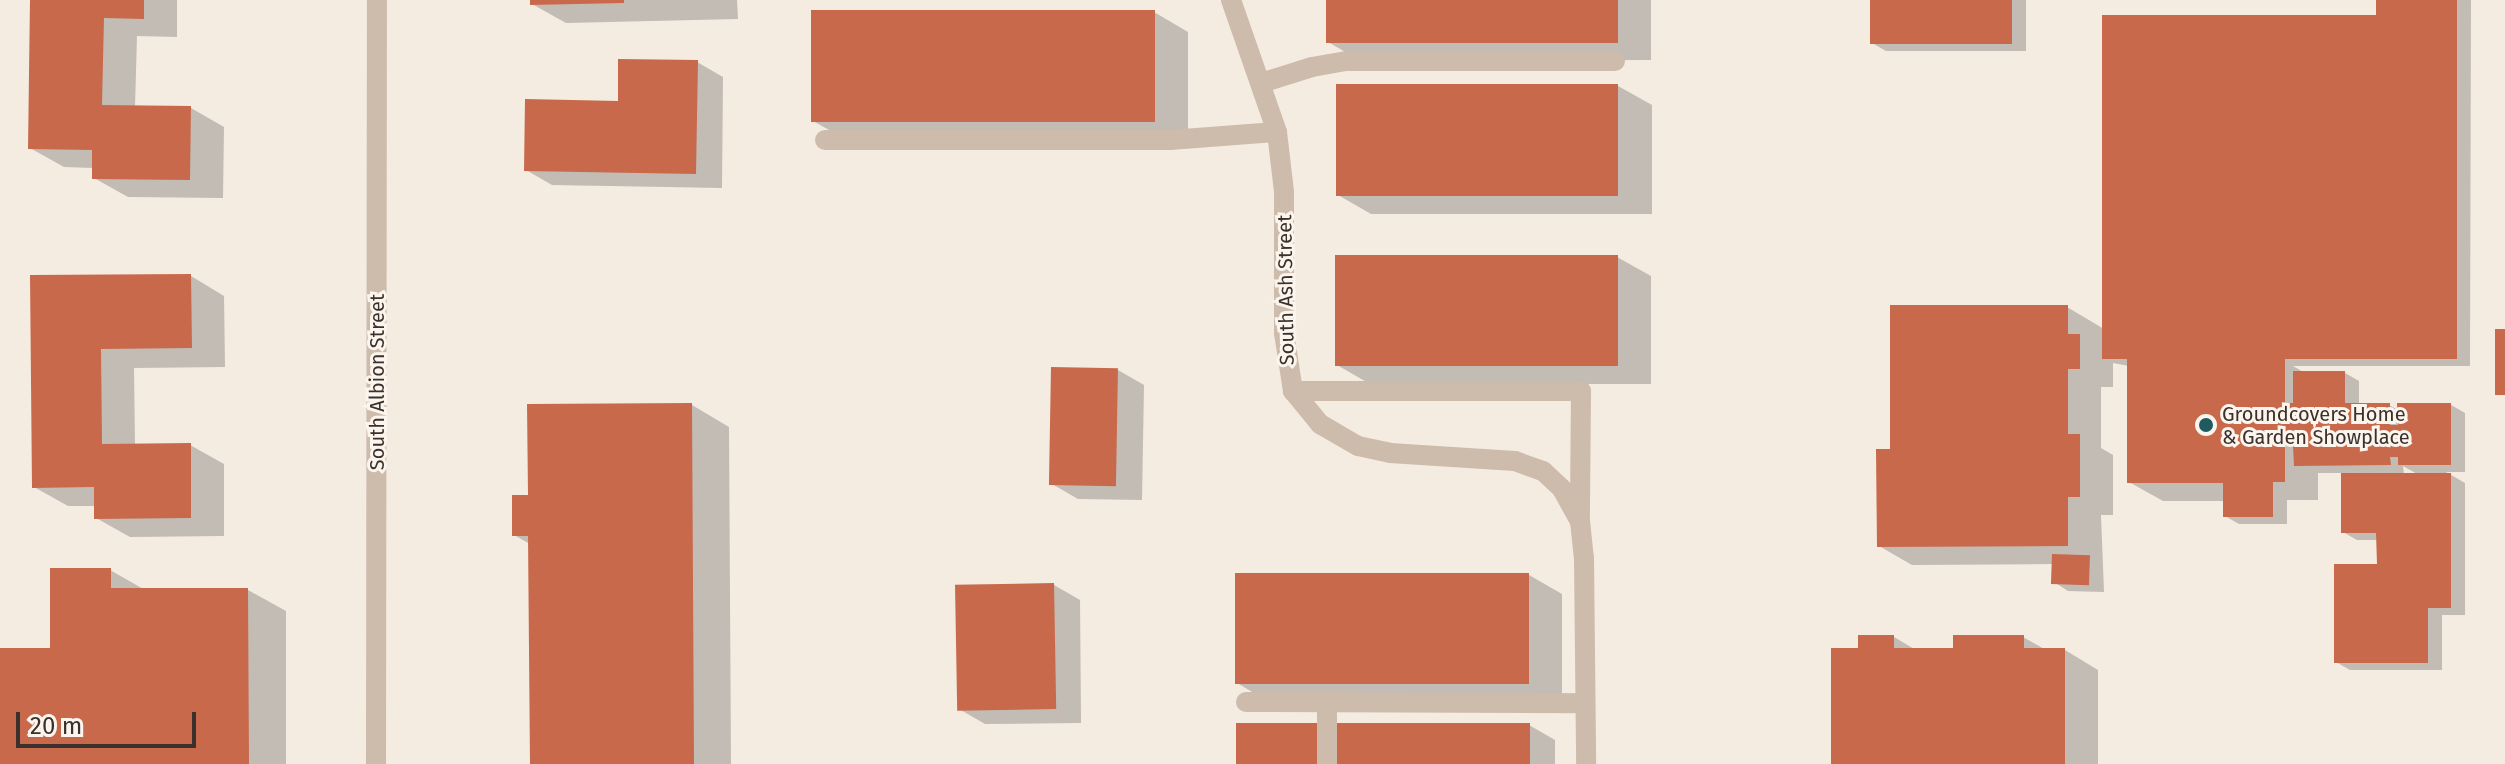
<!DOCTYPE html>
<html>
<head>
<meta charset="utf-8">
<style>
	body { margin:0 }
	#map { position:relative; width:2505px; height:764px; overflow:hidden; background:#f4ebe1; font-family:"Fira Sans",sans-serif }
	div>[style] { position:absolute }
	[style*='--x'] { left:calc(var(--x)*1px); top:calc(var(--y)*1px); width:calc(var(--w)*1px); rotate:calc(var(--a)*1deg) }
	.shadow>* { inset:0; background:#0003 }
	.building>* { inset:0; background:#c8694b; transform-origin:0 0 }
	.minor>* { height:20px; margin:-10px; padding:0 10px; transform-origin:10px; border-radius:10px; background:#cdbbac }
	.dots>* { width:22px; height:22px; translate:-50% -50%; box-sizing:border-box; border:4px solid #fbf5ee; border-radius:50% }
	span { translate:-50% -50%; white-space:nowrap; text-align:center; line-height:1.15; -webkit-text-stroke:6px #fbf5ee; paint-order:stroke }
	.street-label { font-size:20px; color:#3b302b }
	.poi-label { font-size:20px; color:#3b302b }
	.left { translate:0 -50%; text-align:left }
	.scale { position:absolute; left:16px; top:712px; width:180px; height:36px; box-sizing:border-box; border:4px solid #3b302b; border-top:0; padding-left:10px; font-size:24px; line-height:28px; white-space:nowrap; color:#3b302b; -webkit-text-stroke:6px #fbf5ee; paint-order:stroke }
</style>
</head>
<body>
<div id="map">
	<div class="shadow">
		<div style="clip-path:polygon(32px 0,177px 0,177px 37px,137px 36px,135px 107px,191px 108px,224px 127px,223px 198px,128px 197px,94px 178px,94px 168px,64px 167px,30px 148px)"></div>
		<div style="clip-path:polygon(532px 0,737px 0,738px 19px,566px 23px,532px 4px)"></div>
		<div style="clip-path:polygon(1328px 0,1651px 0,1651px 60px,1361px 61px,1328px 42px)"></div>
		<div style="clip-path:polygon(1872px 0,2026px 0,2026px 51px,1886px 51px,1872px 43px)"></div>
		<div style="clip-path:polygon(evenodd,2378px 0,2471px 0,2470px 366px,2293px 366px,2305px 373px,2345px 373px,2359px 381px,2359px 405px,2389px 405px,2400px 411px,2451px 405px,2465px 413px,2465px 472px,2446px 472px,2465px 483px,2465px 615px,2442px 615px,2442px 670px,2350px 670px,2336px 662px,2379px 566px,2378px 540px,2357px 540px,2343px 532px,2343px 473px,2318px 473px,2318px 500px,2287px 500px,2287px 524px,2239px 524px,2225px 516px,2225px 501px,2163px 501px,2129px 482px,2129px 366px,2113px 363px,2113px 387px,2101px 387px,2101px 448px,2113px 455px,2113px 515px,2101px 515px,2104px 592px,2068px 591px,2054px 582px,2054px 564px,1912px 565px,1879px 546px,1892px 451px,2067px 307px,2104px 329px,2378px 17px,2378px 0,2403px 466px,2419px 475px,2404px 475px,2403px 466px)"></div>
		<div style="clip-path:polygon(1154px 12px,1188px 32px,1188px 140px,847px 140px,813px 121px)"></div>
		<div style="clip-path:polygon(697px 62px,723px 77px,722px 188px,552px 185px,526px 170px,619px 103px)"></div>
		<div style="clip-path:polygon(1618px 86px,1652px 105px,1652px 214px,1371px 214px,1338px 195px)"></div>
		<div style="clip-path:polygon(1617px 257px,1651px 276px,1651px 384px,1370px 384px,1337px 365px)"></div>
		<div style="clip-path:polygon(191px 276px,224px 296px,225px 367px,134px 368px,135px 446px,190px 445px,224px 464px,224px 536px,130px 537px,96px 518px,96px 506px,68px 506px,34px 487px,32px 277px)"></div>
		<div style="clip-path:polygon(1118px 370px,1144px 385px,1142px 500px,1078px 499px,1052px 484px)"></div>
		<div style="clip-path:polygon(692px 405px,729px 427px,731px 764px,532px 764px,530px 544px,514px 535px,530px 497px)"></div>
		<div style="clip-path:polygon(110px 570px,145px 590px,248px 590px,286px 611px,286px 764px,0 764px,0 650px,52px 650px)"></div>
		<div style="clip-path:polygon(1529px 575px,1562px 594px,1562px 702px,1271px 703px,1237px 683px)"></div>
		<div style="clip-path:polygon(1054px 585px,1080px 600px,1081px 723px,985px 724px,959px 709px)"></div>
		<div style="clip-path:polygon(1894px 637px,1916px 650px,1955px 650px,2023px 637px,2046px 650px,2065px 650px,2098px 670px,2098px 764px,1833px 764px,1860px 650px)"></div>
		<div style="clip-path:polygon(1529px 725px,1555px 740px,1555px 764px,1238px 764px)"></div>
	</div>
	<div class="building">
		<div style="clip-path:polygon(30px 0,144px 0,144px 19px,104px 18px,102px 105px,191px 106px,190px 180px,92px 179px,92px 150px,28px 149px)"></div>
		<div style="clip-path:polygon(530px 0,624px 0,624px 3px,530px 5px)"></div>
		<div style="left:1326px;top:0;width:292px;height:43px"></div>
		<div style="left:1870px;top:0;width:142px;height:44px"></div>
		<div style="clip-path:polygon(2376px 0,2457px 0,2457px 359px,2285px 359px,2285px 403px,2293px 403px,2293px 371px,2345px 371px,2345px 403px,2390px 403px,2390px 425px,2398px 425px,2397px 403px,2451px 403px,2451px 465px,2398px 465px,2398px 457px,2390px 457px,2391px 465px,2294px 466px,2293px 446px,2285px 446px,2285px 482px,2273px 482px,2273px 517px,2223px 517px,2223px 483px,2127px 483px,2127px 359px,2102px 359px,2102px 15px,2376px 15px)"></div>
		<div style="left:811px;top:10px;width:344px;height:112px"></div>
		<div style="clip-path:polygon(618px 59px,698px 60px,696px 174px,524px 171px,525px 99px,618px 101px)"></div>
		<div style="left:1336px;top:84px;width:282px;height:112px"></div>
		<div style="left:1335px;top:255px;width:283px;height:111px"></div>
		<div style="clip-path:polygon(191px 274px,192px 348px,101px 349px,102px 444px,191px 443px,191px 518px,94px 519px,94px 487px,32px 488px,30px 275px)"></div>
		<div style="clip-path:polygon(1890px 305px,2068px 305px,2068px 334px,2080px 334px,2080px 369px,2068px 369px,2068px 434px,2080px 434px,2080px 497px,2068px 497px,2068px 546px,1877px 547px,1876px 449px,1890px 449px)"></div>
		<div style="left:2495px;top:329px;width:10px;height:66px"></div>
		<div style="left:1051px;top:367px;width:67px;height:118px;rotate:1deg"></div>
		<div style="clip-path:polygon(692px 403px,694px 764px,530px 764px,528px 536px,512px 536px,512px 495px,528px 495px,527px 404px)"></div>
		<div style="clip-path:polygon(2341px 473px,2451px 473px,2451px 608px,2428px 608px,2428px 663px,2334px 663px,2334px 564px,2377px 564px,2376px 533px,2341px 533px)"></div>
		<div style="left:2052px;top:554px;width:38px;height:30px;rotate:2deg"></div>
		<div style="clip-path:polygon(50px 568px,111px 568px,111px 588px,248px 588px,249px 764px,0 764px,0 648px,50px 648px)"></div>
		<div style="left:1235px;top:573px;width:294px;height:111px"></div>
		<div style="left:1054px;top:583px;width:126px;height:99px;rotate:89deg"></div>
		<div style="clip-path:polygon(1858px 635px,1894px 635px,1894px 648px,1953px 648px,1953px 635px,2024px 635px,2024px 648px,2065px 648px,2065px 764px,1831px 764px,1831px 648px,1858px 648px)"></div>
		<div style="left:1236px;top:723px;width:294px;height:41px"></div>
	</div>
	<div class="minor">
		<div style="--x:1231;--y:0;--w:140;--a:70.8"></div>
		<div style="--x:1277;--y:132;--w:60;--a:83.3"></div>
		<div style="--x:1284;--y:192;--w:141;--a:90"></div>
		<div style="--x:1284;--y:333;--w:59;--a:81.2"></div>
		<div style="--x:1293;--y:391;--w:43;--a:50.7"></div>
		<div style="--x:1320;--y:424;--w:44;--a:30.1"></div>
		<div style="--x:1358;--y:446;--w:33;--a:12"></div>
		<div style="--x:1390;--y:453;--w:125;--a:3.7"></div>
		<div style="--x:1515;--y:461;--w:30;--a:20"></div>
		<div style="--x:1543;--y:471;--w:26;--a:43"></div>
		<div style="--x:1562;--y:489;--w:37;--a:61"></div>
		<div style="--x:1580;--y:521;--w:37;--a:84"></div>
		<div style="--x:1584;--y:558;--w:206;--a:89.4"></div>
		<div style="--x:1261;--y:83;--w:53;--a:-17.4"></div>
		<div style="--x:1312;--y:67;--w:36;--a:-10"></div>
		<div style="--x:1347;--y:61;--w:268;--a:0"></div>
		<div style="--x:825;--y:140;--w:345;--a:0"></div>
		<div style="--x:1170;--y:140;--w:107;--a:-4.3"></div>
		<div style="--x:1293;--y:391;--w:288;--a:0"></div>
		<div style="--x:1581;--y:391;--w:125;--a:90.5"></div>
		<div style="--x:1246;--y:702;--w:339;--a:0.2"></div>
		<div style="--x:1327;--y:702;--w:62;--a:90"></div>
		<div style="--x:376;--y:764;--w:764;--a:-89.93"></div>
	</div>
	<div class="dots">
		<div style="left:2206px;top:425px;background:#1f5a5e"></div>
	</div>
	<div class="street-label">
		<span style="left:1286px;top:290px;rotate:-91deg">South Ash Street</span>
		<span style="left:377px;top:382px;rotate:-90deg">South Albion Street</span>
	</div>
	<div class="poi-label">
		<span class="left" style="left:2222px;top:426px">Groundcovers Home<br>&amp; Garden Showplace</span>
	</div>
	<div class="scale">20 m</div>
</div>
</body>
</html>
